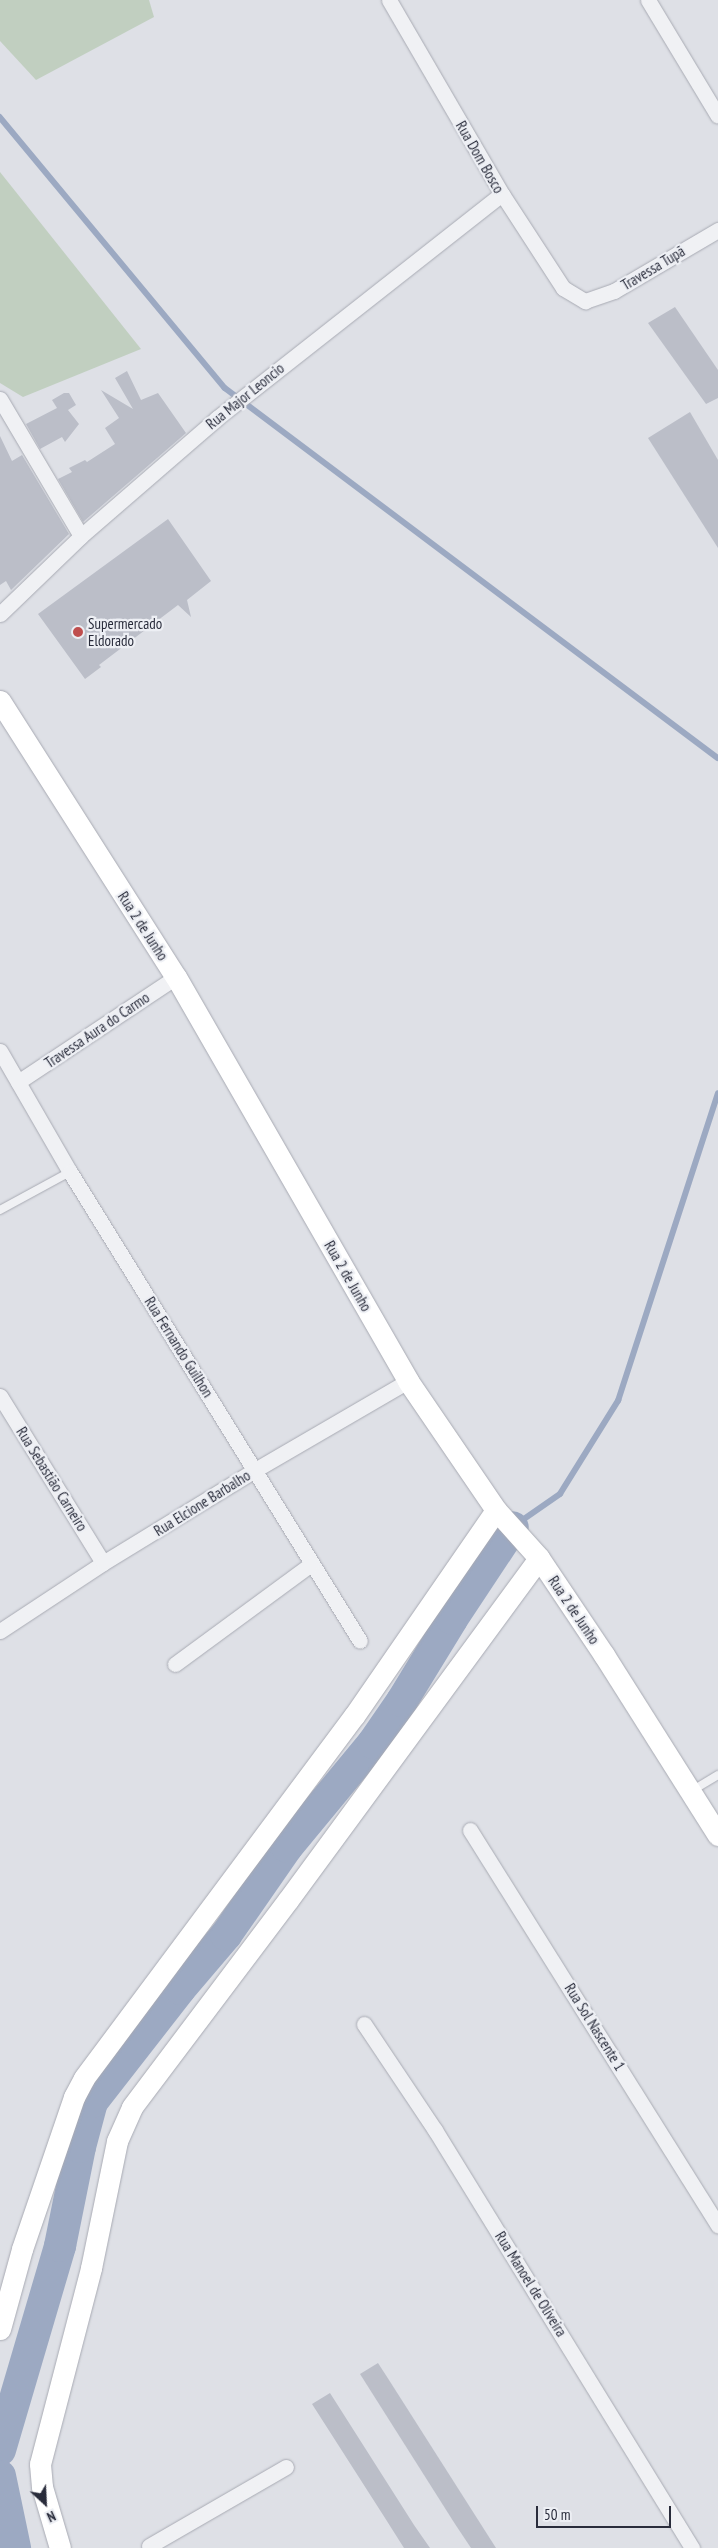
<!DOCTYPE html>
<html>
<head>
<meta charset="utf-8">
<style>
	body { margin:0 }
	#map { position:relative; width:718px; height:2548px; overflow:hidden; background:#dee0e6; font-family:"PT Sans Narrow",sans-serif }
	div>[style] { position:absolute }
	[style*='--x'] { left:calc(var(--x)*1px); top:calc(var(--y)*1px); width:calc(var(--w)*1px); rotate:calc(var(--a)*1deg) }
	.green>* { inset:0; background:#c1cfc0 }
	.stream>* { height:5.5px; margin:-2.75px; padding:0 2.75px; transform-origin:2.75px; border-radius:2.75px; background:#9ca9c2 }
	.river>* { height:32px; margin:-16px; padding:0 16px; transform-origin:16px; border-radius:16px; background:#9ca9c2 }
	.building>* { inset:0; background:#bbbec8 }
	.roads { filter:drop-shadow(0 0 1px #a8aab3) drop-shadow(0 0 1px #a8aab3) }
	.lane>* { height:8px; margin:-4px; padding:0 4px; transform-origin:4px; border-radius:4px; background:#f0f1f4 }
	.street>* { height:15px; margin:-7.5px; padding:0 7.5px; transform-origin:7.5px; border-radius:7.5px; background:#f0f1f4 }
	.secondary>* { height:21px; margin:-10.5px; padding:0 10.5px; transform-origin:10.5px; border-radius:10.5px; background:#fff }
	.dots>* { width:14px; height:14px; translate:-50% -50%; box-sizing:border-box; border:2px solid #edeff4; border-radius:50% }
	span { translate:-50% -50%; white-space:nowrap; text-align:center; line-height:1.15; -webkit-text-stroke:4.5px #edeff4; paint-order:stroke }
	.street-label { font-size:15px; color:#292c3b }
	.poi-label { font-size:15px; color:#292c3b }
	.left { translate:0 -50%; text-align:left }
	.north { position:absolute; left:20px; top:2478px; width:50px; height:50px; -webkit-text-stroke:4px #edeff4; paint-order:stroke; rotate:155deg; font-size:14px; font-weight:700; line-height:20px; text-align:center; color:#292c3b }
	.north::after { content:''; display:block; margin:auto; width:18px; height:22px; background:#292c3b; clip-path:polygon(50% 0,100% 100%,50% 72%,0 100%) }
	.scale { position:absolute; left:536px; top:2506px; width:135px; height:22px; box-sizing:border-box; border:2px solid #292c3b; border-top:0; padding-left:6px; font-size:15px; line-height:18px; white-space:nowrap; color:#292c3b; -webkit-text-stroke:4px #edeff4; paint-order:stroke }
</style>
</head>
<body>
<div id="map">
	<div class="green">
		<div style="clip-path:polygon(0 0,149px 0,154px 17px,36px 80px,0 41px)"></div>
		<div style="clip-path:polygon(0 172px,141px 349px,23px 397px,0 383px)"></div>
	</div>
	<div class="stream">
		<div style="--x:0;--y:117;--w:352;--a:50.3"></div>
		<div style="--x:225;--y:388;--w:616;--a:36.89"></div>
		<div style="--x:514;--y:1526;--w:56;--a:-34.8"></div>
		<div style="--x:560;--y:1494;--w:110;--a:-58.1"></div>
		<div style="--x:618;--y:1401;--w:323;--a:-72"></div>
	</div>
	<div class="river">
		<div style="--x:0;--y:2450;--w:213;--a:-73.6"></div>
		<div style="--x:60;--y:2246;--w:101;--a:-78.6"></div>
		<div style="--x:80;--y:2147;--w:47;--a:-75.1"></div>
		<div style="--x:92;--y:2102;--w:143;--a:-52.1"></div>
		<div style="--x:180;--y:1989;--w:71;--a:-49.6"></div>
		<div style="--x:226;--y:1935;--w:107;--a:-55.3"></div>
		<div style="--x:287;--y:1847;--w:135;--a:-50.4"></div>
		<div style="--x:373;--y:1743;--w:51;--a:-55.4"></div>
		<div style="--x:402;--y:1701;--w:96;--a:-58.6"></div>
		<div style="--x:452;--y:1619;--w:110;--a:-56.5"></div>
		<div style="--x:0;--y:2476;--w:74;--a:78.2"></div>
	</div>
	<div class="building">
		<div style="clip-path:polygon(675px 307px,718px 370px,718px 398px,706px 404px,648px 323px)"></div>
		<div style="clip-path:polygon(127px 371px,141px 400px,158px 393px,186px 433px,83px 522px,58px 479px,72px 472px,69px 468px,85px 460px,87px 462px,115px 444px,105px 428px,119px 418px,101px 390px,133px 409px,115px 378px)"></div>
		<div style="clip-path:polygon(64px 393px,69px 393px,76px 405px,68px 410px,79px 424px,65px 442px,62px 437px,40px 449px,26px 424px,57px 408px,52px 400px)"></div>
		<div style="clip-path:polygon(690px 412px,718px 460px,718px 548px,648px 438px)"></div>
		<div style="clip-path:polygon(0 436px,12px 461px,22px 455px,69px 534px,11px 590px,6px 581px,0 585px)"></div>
		<div style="clip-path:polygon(168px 519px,211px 581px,187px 600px,191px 617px,178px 605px,99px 665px,101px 667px,85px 679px,38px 614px)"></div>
		<div style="clip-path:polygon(378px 2363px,389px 2380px,496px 2548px,471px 2548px,455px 2524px,360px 2374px)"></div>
		<div style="clip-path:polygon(330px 2393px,414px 2525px,430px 2548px,404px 2548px,385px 2518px,312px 2404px)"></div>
	</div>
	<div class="roads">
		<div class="lane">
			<div style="--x:0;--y:1210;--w:80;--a:-28.5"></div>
			<div style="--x:693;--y:1790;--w:29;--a:-31"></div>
		</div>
		<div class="street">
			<div style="--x:389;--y:0;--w:225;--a:59.8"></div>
			<div style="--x:502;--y:194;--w:112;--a:57"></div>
			<div style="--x:563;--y:288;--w:26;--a:31"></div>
			<div style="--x:585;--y:301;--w:31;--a:-19"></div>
			<div style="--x:614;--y:291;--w:121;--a:-30.4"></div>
			<div style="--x:648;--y:0;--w:135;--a:58.9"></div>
			<div style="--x:0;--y:399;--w:159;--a:59.4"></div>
			<div style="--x:0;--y:614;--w:112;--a:-43.9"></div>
			<div style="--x:81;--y:536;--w:180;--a:-40.9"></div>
			<div style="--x:217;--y:418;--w:362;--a:-38.2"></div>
			<div style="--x:0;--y:1051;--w:140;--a:60"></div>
			<div style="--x:70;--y:1172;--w:551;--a:58.27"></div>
			<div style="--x:18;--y:1082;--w:190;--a:-33.6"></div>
			<div style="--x:0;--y:1396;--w:196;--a:58.3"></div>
			<div style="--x:0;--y:1631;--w:123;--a:-33.4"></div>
			<div style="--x:103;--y:1563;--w:178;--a:-31.5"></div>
			<div style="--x:255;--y:1470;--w:177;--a:-30.2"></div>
			<div style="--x:175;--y:1664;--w:169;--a:-36.3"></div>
			<div style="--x:470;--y:1830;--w:467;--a:57.9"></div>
			<div style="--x:364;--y:2024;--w:128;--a:56.2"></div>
			<div style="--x:435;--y:2130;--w:491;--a:58.4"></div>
			<div style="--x:149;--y:2546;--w:158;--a:-30"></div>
		</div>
		<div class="secondary">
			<div style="--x:0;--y:701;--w:327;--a:57.5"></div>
			<div style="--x:176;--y:977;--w:466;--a:60.1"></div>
			<div style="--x:408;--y:1381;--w:156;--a:55.7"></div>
			<div style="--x:496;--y:1510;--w:64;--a:48.1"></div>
			<div style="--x:539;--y:1558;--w:117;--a:56.2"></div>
			<div style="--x:604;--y:1655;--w:213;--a:57.7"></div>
			<div style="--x:0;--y:2329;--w:83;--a:-74.6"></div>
			<div style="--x:22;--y:2249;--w:161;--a:-71.1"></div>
			<div style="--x:74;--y:2097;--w:21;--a:-62"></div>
			<div style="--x:84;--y:2078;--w:452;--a:-53.3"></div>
			<div style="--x:354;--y:1716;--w:250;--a:-55.4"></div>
			<div style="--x:60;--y:2548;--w:64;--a:-106.4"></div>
			<div style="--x:42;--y:2487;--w:23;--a:-95"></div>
			<div style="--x:40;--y:2464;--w:203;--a:-75.4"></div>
			<div style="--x:91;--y:2268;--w:130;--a:-78.4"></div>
			<div style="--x:117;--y:2141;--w:37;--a:-66"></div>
			<div style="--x:132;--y:2107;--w:259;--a:-53"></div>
			<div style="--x:288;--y:1900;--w:424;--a:-53.7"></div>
		</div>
	</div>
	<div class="dots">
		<div style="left:78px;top:632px;background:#bf4e4e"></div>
	</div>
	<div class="street-label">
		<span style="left:480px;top:157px;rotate:60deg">Rua Dom Bosco</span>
		<span style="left:653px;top:268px;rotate:-31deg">Travessa Tupã</span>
		<span style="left:245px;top:396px;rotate:-39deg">Rua Major Leoncio</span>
		<span style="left:143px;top:926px;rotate:57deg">Rua 2 de Junho</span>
		<span style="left:97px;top:1030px;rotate:-34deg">Travessa Aura do Carmo</span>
		<span style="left:348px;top:1276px;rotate:60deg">Rua 2 de Junho</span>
		<span style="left:179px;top:1347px;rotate:58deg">Rua Fernando Guilhon</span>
		<span style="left:52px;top:1479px;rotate:58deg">Rua Sebastião Carneiro</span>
		<span style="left:202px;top:1503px;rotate:-32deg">Rua Elcione Barbalho</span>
		<span style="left:574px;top:1610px;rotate:56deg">Rua 2 de Junho</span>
		<span style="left:595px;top:2027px;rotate:58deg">Rua Sol Nascente 1</span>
		<span style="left:531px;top:2284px;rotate:58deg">Rua Manoel de Oliveira</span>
	</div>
	<div class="poi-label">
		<span class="left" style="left:88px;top:632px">Supermercado<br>Eldorado</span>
	</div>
	<div class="north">N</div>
	<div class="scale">50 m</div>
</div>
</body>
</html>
